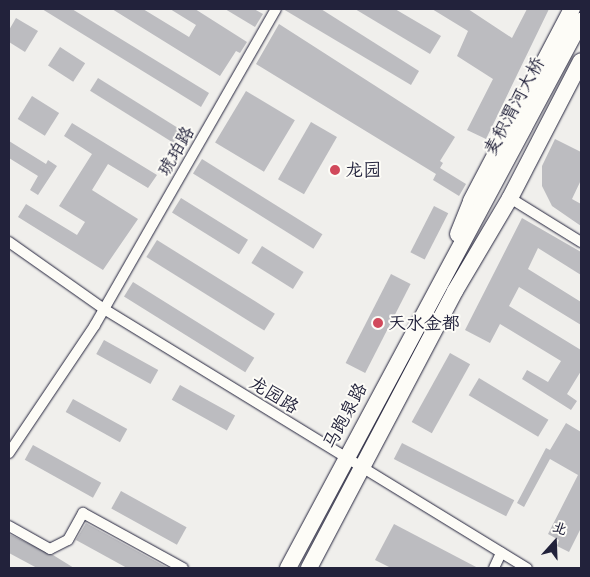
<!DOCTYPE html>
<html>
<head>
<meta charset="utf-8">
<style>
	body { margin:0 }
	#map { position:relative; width:590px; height:577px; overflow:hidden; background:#f0efec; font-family:Delius,"LXGW WenKai TC",sans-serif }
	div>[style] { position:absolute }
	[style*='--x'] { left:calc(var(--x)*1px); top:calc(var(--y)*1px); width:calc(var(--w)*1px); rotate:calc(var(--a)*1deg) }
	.building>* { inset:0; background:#bcbcc0; transform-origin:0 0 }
	.roads { filter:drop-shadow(0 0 1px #22223b) drop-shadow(0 0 1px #22223b) }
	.minor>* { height:10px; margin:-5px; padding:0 5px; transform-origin:5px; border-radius:5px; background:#fdfcf7 }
	.primary>* { height:16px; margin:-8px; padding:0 8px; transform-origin:8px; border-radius:8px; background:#fdfcf7 }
	.dots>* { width:14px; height:14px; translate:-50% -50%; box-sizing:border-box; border:2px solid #fdfcf7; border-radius:50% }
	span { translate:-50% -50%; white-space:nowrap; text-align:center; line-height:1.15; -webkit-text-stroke:4px #fdfcf7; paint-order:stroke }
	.street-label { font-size:18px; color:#22223b }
	.poi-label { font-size:18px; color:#22223b }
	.left { translate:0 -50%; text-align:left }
	.frame { position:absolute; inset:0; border:10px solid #22223b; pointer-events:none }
	.north { position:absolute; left:530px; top:517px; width:50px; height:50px; -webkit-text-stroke:4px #fdfcf7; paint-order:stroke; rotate:20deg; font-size:14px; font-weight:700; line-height:20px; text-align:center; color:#22223b }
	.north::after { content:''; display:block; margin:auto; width:18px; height:22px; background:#22223b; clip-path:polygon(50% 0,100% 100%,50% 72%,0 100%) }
</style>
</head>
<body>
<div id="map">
	<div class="building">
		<div style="clip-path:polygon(42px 9px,72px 9px,209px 93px,201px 107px)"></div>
		<div style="clip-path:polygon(112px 9px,143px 9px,189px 37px,196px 25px,170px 9px,195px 9px,247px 42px,240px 53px,236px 51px,220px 76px)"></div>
		<div style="clip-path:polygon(225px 9px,254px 9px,263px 14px,255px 27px)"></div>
		<div style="clip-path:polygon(283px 9px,321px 9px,419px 71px,411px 85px)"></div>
		<div style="clip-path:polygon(355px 9px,395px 9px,441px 36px,430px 54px)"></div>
		<div style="clip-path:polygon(432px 9px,468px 9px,512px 38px,527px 9px,549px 9px,486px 139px,467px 130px,493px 79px,457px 56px,468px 31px)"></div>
		<div style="clip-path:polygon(16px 18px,38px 31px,25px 52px,9px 42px,9px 30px)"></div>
		<div style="clip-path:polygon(279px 24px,455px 137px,440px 161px,443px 163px,440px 168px,466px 184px,459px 196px,433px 180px,436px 174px,256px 64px)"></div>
		<div style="left:60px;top:47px;width:30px;height:22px;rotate:33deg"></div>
		<div style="left:98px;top:78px;width:100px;height:15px;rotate:32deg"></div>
		<div style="left:246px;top:91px;width:57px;height:60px;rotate:31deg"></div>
		<div style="left:32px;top:96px;width:32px;height:27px;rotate:32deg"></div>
		<div style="left:311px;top:122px;width:30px;height:66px;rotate:30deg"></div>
		<div style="clip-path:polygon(72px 123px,157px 175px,148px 188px,108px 164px,92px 190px,138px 219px,103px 270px,18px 217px,26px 204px,77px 235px,85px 222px,59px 206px,92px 154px,64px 136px)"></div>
		<div style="clip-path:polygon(555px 139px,581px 152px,581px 180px,572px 199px,581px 204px,581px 226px,552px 206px,542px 186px,542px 166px)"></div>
		<div style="clip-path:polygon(9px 141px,46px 164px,48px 160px,57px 166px,38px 195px,30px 190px,38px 176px,9px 158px)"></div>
		<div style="left:202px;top:159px;width:142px;height:17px;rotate:32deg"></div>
		<div style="left:181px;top:198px;width:79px;height:17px;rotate:32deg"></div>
		<div style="left:434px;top:206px;width:16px;height:52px;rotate:27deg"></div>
		<div style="clip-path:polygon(522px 218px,581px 252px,581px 275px,538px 248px,528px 269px,581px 302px,581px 325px,519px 287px,509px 306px,581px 350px,581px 371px,567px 394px,577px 401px,571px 410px,522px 379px,527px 370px,548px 382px,561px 361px,500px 324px,490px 343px,465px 330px)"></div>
		<div style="left:157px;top:240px;width:139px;height:20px;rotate:32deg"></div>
		<div style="left:262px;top:246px;width:49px;height:20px;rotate:32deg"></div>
		<div style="left:391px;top:274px;width:22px;height:100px;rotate:27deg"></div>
		<div style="left:133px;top:282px;width:143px;height:17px;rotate:32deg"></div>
		<div style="left:104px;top:340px;width:62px;height:16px;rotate:29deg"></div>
		<div style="left:450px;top:353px;width:23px;height:79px;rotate:29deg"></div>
		<div style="left:479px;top:378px;width:81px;height:20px;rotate:31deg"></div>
		<div style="left:180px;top:385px;width:63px;height:17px;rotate:29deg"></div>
		<div style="left:73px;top:399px;width:62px;height:15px;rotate:29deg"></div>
		<div style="clip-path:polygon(566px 423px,581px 432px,581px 528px,569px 552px,557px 546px,559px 540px,548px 534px,578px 475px,550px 459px,524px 507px,517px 503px,546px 448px,550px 450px)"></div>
		<div style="left:402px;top:443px;width:126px;height:18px;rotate:27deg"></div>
		<div style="left:33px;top:445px;width:78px;height:17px;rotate:29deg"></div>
		<div style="left:121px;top:491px;width:75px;height:20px;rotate:29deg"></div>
		<div style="clip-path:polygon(86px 523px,168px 568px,127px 568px,76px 540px)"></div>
		<div style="clip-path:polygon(394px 524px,478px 568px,391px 568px,375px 560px)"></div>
		<div style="clip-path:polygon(9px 534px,53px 555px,74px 568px,37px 568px,9px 553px)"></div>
	</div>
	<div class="roads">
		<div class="minor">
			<div style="--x:510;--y:198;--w:84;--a:31.8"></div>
			<div style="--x:9;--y:242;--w:116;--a:35.2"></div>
			<div style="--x:104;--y:309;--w:496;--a:31.5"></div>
			<div style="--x:9;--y:453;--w:154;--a:-56.1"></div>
			<div style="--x:95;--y:325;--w:364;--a:-60.2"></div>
			<div style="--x:9;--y:526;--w:47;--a:29.3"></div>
			<div style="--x:50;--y:549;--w:20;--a:-27"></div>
			<div style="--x:68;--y:540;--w:31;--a:-61"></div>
			<div style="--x:83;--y:513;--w:114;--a:28.8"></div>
			<div style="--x:494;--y:568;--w:17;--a:-65"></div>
		</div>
		<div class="primary">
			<div style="--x:458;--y:234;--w:35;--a:-68"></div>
			<div style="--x:471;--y:201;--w:217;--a:-62.3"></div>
			<div style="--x:288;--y:568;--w:621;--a:-61.82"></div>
			<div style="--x:309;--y:568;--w:313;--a:-62.2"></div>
			<div style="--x:455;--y:291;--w:108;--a:-59.4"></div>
			<div style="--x:510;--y:198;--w:154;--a:-62.6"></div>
		</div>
	</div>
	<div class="dots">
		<div style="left:335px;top:170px;background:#d1495b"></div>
		<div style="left:378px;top:323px;background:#d1495b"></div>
	</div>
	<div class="street-label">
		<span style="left:514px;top:106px;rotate:-62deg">麦积渭河大桥</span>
		<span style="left:176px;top:151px;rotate:-60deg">琥珀路</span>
		<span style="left:274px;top:395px;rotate:32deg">龙园路</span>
		<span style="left:345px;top:416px;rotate:-62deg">马跑泉路</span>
	</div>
	<div class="poi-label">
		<span class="left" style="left:345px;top:170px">龙园</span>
		<span class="left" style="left:388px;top:323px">天水金都</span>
	</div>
	<div class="frame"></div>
	<div class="north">北</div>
</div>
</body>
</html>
